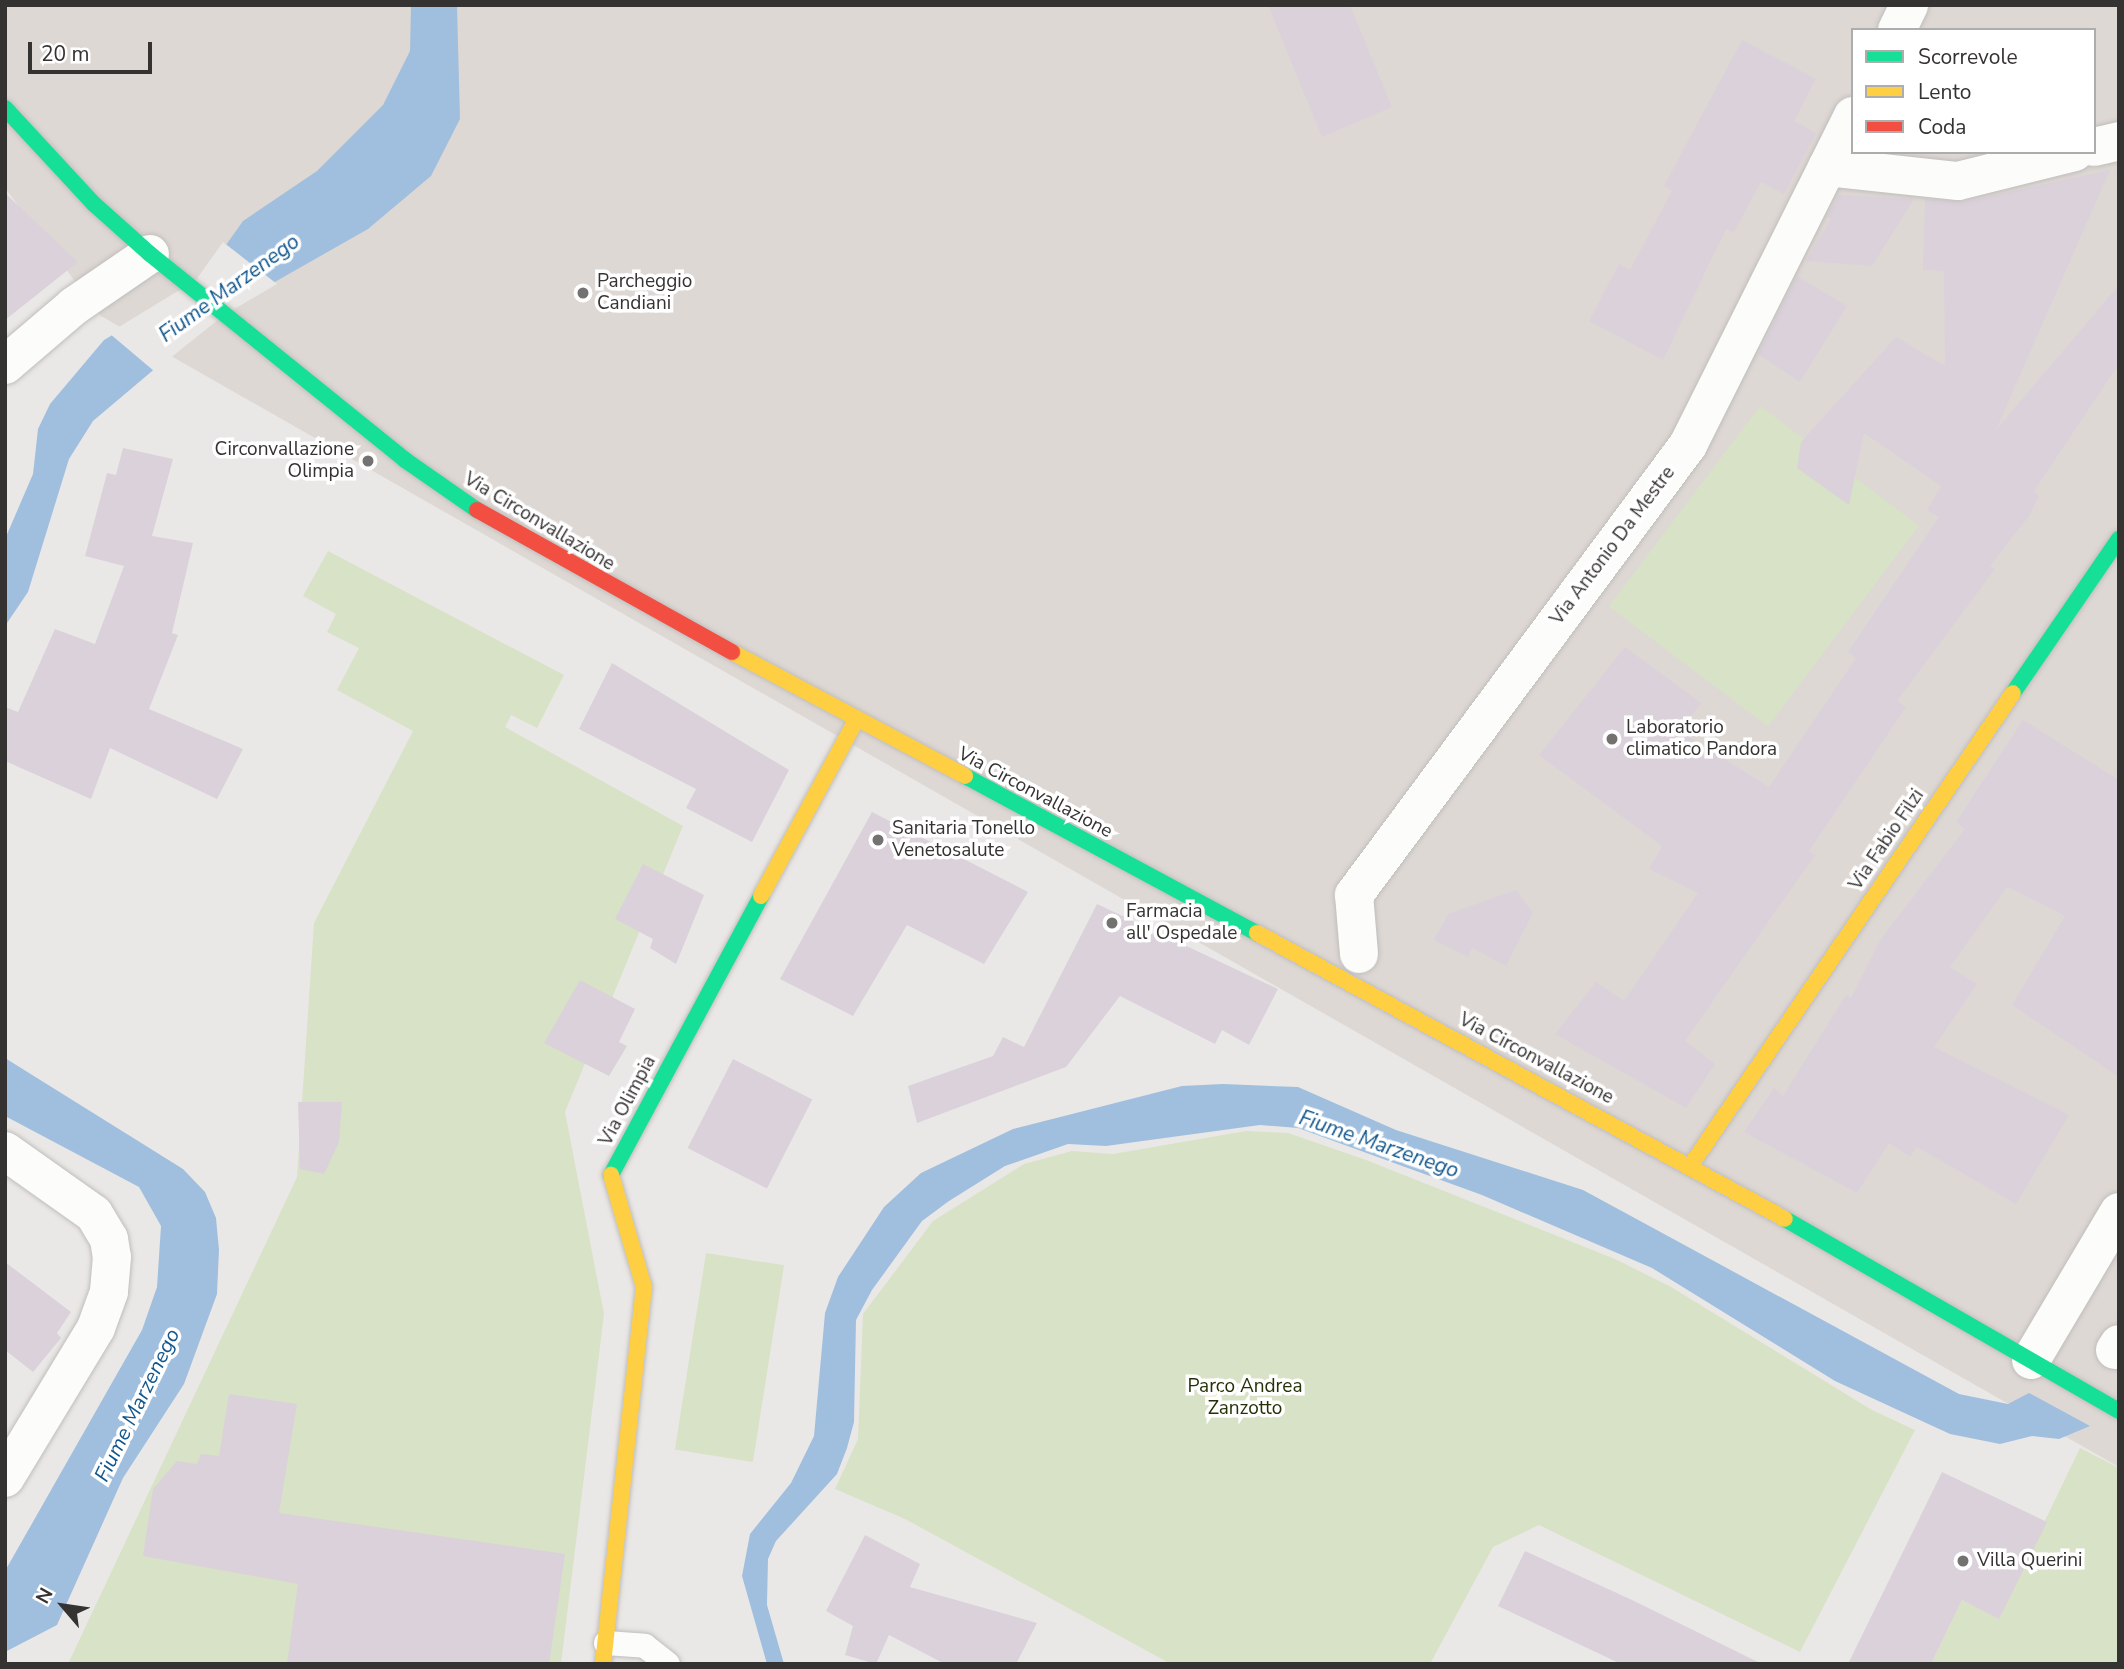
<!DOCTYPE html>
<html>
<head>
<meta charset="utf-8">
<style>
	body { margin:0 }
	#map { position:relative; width:2124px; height:1669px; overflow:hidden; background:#eae8e6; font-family:"Nunito Sans",sans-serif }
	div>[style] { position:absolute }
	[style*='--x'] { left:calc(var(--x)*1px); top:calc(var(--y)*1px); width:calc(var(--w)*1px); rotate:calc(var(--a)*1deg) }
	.built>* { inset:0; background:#ded8d4 }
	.green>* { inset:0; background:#d8e2c6; transform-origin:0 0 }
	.water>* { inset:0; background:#a0bfde }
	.pier>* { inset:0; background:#eae8e6 }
	.building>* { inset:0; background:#dad1da; transform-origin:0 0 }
	.roads { filter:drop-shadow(0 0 2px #c0bebd) drop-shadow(0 0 2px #c0bebd) }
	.lane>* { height:24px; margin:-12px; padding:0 12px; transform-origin:12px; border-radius:12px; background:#fcfcfb }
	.street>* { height:38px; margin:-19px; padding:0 19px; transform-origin:19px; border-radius:19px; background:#fcfcfb }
	.fast>* { height:16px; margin:-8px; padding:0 8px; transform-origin:8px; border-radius:8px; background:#16e098 }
	.slow>* { height:16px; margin:-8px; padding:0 8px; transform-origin:8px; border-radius:8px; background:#ffcf43 }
	.jam>* { height:16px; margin:-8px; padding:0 8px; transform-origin:8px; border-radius:8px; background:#f24e42 }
	.dots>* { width:19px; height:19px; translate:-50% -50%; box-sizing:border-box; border:4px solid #fff; border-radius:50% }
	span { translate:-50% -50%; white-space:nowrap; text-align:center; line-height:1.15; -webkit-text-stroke:7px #fff; paint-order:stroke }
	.poi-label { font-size:19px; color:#353332 }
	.left { translate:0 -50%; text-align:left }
	.right { translate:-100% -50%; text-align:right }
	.street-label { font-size:19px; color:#353332 }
	.park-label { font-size:19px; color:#253207 }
	.water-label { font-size:21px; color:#11568d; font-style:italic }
	.frame { position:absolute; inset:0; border:7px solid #353332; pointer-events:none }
	.legend { position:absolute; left:1851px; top:28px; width:245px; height:126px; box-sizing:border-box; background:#fff; border:2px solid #aeadad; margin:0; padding:9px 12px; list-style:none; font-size:21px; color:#353332 }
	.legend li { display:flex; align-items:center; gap:14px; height:35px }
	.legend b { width:35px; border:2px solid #aeadad }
	.north { position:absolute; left:28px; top:1571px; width:70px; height:70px; -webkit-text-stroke:5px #fff; paint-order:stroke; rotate:299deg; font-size:19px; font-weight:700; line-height:28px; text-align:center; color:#353332 }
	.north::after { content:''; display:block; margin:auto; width:24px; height:32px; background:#353332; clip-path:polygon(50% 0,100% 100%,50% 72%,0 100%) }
	.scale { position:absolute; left:28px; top:42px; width:124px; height:32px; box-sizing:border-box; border:4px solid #353332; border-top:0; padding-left:9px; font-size:21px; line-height:24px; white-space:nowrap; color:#353332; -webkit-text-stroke:5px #fff; paint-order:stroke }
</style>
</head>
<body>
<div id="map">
	<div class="built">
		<div style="clip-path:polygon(evenodd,5px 5px,2119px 5px,2119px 1467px,101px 316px,5px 188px,5px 5px,1853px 30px,2094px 30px,2094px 152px,1853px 152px,1853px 30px)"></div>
	</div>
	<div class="green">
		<div style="left:1760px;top:406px;width:199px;height:251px;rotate:37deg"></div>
		<div style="clip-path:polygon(328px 551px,564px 675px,537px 728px,511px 715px,505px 727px,683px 826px,565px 1112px,604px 1314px,561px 1664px,68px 1664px,297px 1177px,314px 923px,413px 731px,337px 690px,359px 648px,327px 632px,336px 614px,303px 596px)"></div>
		<div style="clip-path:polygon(1246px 1131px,1288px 1133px,1366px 1160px,1615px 1259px,1671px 1287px,1872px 1410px,1915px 1430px,1800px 1652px,1539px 1525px,1493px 1547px,1430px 1664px,1171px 1664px,905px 1519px,835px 1489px,858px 1439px,863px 1314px,933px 1221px,1024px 1164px,1072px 1151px,1113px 1154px)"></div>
		<div style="left:706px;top:1253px;width:79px;height:199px;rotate:9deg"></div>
		<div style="clip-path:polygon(2080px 1448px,2119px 1468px,2119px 1664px,1931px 1664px,1962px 1600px,1998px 1618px)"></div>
	</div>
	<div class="water">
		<div style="clip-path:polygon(411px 5px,457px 5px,460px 119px,431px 176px,368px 229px,222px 312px,93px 421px,69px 459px,28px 592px,5px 626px,5px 539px,33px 474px,38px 429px,50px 404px,104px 340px,199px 283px,243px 221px,317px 171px,383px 105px,410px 51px)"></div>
		<div style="clip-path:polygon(5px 1058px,183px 1169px,205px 1192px,216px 1218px,219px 1250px,217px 1294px,184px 1384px,123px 1478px,57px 1625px,5px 1652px,5px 1571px,142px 1330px,157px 1287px,161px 1226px,139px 1187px,5px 1116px)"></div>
		<div style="clip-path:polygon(1223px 1084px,1298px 1087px,1396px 1130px,1583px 1190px,1959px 1394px,2008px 1404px,2029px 1393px,2090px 1426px,2059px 1439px,2032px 1436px,2000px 1444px,1950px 1434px,1835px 1381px,1652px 1268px,1482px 1195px,1298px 1128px,1260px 1125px,1106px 1146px,1068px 1144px,1005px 1166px,949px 1201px,922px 1221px,872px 1290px,856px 1320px,854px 1422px,847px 1448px,837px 1474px,776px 1541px,768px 1559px,767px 1605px,784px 1664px,767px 1664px,742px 1576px,750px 1534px,791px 1483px,814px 1436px,825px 1313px,838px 1277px,884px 1207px,921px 1173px,1013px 1129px,1182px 1086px)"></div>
	</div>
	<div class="pier">
		<div style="clip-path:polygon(223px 242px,277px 284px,224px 315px,154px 371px,109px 333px,196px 280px)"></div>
	</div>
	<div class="building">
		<div style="clip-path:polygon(1268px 5px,1350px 5px,1392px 107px,1322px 137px)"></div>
		<div style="clip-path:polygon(1742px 40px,1816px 79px,1794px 121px,1816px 133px,1784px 194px,1788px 196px,1761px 182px,1734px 232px,1726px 229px,1663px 360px,1589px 321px,1619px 264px,1630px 270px,1672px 191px,1664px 186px)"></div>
		<div style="clip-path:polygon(2110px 170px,1996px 430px,2119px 285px,2119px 364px,2034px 491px,2039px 496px,2029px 516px,1990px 566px,1995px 569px,1897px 701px,1906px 707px,1809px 851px,1815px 855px,1685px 1041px,1715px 1064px,1686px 1108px,1555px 1034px,1596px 982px,1624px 1001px,1698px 893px,1649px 869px,1662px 846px,1539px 755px,1625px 647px,1701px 703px,1680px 731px,1769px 787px,1856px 658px,1848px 652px,1939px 517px,1927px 510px,1941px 486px,1864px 433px,1849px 505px,1797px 468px,1801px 442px,1896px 337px,1945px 366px,1944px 271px,1923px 270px,1925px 199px,1963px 202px)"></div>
		<div style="clip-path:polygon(5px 193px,78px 262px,5px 320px)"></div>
		<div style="clip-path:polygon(1838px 195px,1914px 199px,1872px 266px,1806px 261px,1831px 219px,1827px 217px)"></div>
		<div style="clip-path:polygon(1797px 276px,1847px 306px,1800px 382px,1758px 354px)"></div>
		<div style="clip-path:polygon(123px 448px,173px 459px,152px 536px,193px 543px,172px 633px,178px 635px,149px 709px,243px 749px,217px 799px,110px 748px,91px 799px,5px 761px,5px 707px,18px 712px,55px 629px,95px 644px,124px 566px,85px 556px,107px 473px,116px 475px)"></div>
		<div style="clip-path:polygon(612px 663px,789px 770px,752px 842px,686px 808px,696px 789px,579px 729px)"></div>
		<div style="clip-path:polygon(2023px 720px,2119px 780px,2119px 1077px,2012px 1005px,2065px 916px,2007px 887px,1950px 967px,1977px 984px,1934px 1047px,2069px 1115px,2016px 1204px,1917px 1147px,1910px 1157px,1889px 1143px,1857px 1193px,1744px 1132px,1774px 1088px,1783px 1096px,1846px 995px,1851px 998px,1881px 939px,1965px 829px,1956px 822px)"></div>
		<div style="clip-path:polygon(872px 812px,1028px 892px,984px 964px,907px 925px,853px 1016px,780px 979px)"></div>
		<div style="clip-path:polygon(643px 864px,704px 895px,676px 964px,650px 948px,653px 939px,615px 919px)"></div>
		<div style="clip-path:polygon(1516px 890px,1533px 913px,1506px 966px,1472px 948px,1468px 957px,1434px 940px,1448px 914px)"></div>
		<div style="clip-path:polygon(1097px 904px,1278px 989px,1249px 1045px,1222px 1030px,1215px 1044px,1120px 996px,1066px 1067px,917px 1123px,908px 1086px,993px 1056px,1003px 1037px,1024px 1047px)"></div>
		<div style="clip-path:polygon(580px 980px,635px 1009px,619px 1042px,627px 1046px,609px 1076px,544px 1043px)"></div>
		<div style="left:733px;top:1059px;width:89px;height:100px;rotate:27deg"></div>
		<div style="clip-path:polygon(298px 1102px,342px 1102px,339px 1142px,324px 1174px,300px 1169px)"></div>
		<div style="clip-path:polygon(5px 1262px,71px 1312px,57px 1333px,61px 1338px,33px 1372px,5px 1350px)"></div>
		<div style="clip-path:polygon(229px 1394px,297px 1404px,279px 1513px,565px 1554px,549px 1664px,287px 1664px,298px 1584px,143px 1556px,153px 1489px,177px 1461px,197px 1464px,201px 1454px,219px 1456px)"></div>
		<div style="clip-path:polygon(1942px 1472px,2047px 1522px,1999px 1619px,1962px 1600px,1931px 1664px,1848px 1664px)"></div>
		<div style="clip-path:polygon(865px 1535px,920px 1564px,910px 1587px,1037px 1623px,1016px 1664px,945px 1664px,889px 1635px,876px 1664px,845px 1655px,853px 1626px,826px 1611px)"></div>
		<div style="clip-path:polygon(1525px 1551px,1632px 1600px,1762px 1664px,1621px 1664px,1498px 1606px)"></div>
	</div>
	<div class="roads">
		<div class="lane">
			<div style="--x:606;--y:1643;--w:39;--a:4"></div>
			<div style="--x:645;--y:1646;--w:29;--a:38"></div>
		</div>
		<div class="street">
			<div style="--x:1897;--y:30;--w:28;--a:-64"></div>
			<div style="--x:2094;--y:147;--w:26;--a:-13"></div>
			<div style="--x:1827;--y:167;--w:132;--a:6.1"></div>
			<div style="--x:1958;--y:181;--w:120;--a:-14"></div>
			<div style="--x:5;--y:365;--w:91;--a:-40.5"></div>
			<div style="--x:74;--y:306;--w:92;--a:-34.4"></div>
			<div style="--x:1359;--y:954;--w:59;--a:-94.8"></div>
			<div style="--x:1354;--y:895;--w:560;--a:-53.42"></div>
			<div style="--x:1688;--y:445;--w:368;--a:-63.4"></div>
			<div style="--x:5;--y:1151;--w:109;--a:35.3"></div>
			<div style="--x:94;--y:1214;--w:29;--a:59"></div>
			<div style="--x:109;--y:1239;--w:18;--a:81"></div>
			<div style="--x:112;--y:1257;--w:35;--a:95"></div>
			<div style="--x:109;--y:1292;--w:38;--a:110"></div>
			<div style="--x:96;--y:1328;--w:175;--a:121.2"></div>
			<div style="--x:2115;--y:1350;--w:7;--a:-56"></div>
			<div style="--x:2031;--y:1360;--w:172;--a:-59.3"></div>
		</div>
		<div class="fast">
			<div style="--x:5;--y:108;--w:131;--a:47.2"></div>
			<div style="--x:94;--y:204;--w:75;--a:41.8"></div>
			<div style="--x:150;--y:254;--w:328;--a:38.9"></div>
			<div style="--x:405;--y:460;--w:88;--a:34.8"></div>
			<div style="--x:2013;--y:693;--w:187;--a:-55.5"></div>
			<div style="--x:965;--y:776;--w:332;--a:28.3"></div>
			<div style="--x:611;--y:1175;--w:317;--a:-61.7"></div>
			<div style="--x:1785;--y:1219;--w:385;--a:29.9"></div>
		</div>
		<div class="slow">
			<div style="--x:732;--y:652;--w:264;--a:28"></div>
			<div style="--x:761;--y:896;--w:200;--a:-61.6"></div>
			<div style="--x:1257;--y:933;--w:600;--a:28.44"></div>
			<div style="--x:1691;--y:1165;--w:571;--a:-55.7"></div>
			<div style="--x:603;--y:1664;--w:379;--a:-83.8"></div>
			<div style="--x:644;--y:1287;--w:117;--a:-106.4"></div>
		</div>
		<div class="jam">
			<div style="--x:477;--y:510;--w:292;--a:29.1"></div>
		</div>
	</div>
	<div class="dots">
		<div style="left:583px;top:293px;background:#747271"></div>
		<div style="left:368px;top:461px;background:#747271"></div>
		<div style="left:1612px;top:739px;background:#747271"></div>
		<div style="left:878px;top:840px;background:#747271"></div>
		<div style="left:1112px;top:923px;background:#747271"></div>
		<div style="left:1963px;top:1561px;background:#747271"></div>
	</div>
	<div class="poi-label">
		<span class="left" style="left:597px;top:293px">Parcheggio<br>Candiani</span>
		<span class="right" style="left:354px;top:461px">Circonvallazione<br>Olimpia</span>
		<span class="left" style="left:1626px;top:739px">Laboratorio<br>climatico Pandora</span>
		<span class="left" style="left:892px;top:840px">Sanitaria Tonello<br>Venetosalute</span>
		<span class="left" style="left:1126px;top:923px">Farmacia<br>all' Ospedale</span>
		<span class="left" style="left:1977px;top:1561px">Villa Querini</span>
	</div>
	<div class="street-label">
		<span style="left:539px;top:522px;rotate:31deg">Via Circonvallazione</span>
		<span style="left:1613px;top:546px;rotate:-53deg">Via Antonio Da Mestre</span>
		<span style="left:1035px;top:793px;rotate:28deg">Via Circonvallazione</span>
		<span style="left:1887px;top:840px;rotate:-56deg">Via Fabio Filzi</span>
		<span style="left:1536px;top:1059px;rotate:28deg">Via Circonvallazione</span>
		<span style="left:628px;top:1101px;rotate:-62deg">Via Olimpia</span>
	</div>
	<div class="park-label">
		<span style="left:1245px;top:1398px">Parco Andrea<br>Zanzotto</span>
	</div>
	<div class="water-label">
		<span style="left:229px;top:288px;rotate:-36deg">Fiume Marzenego</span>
		<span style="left:1379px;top:1144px;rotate:19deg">Fiume Marzenego</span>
		<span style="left:137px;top:1405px;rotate:-64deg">Fiume Marzenego</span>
	</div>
	<div class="frame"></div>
	<ul class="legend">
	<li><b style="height:9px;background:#16e098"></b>Scorrevole</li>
	<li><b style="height:9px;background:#ffcf43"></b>Lento</li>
	<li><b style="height:9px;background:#f24e42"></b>Coda</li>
	</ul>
	<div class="north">N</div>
	<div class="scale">20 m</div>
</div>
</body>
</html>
